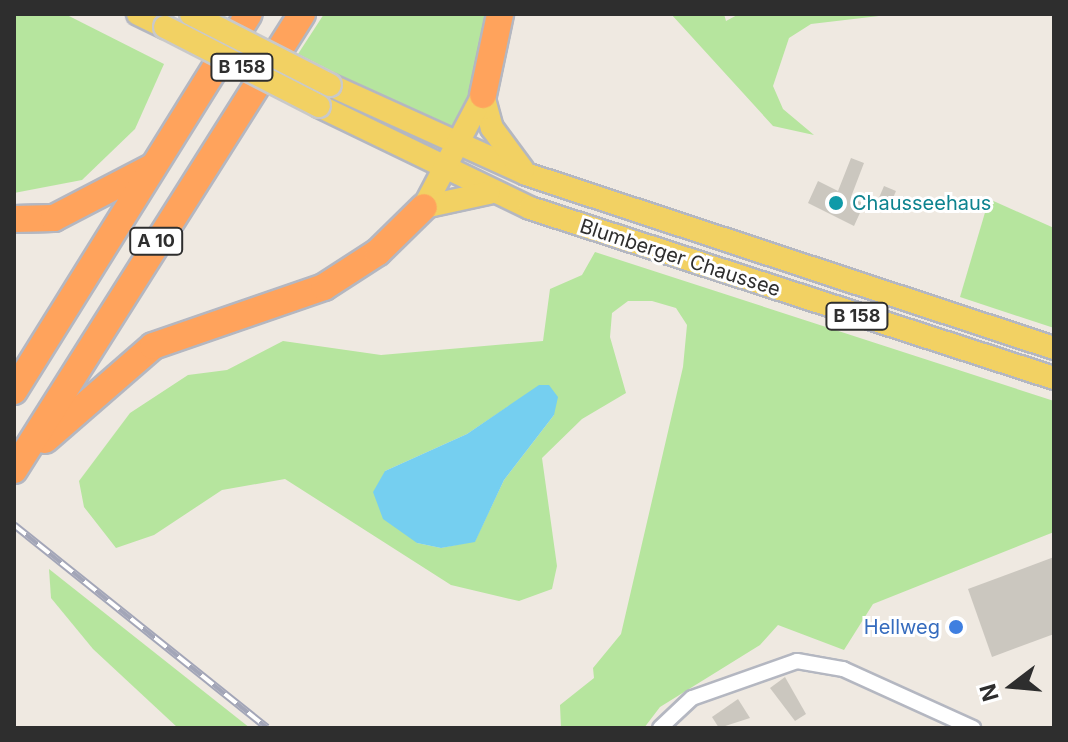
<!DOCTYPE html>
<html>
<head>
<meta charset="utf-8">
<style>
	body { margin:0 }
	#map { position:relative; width:1068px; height:742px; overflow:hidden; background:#efe9e1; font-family:Inter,sans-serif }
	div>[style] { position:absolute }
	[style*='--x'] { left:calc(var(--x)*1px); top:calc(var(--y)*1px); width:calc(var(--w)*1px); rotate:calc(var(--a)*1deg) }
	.green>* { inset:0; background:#b6e59e }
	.water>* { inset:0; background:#75cff0 }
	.building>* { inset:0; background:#cbc7bf; transform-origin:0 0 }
	.roads { filter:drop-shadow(2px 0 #b4b7c1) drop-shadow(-2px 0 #b4b7c1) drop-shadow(0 2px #b4b7c1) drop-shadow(0 -2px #b4b7c1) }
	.street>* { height:14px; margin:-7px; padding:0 7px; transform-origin:7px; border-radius:7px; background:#fff }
	.primary>* { height:22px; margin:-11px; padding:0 11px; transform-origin:11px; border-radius:11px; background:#f2d163 }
	.highway>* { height:26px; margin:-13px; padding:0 13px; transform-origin:13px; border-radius:13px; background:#ffa35c }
	.rail>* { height:8px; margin-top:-4px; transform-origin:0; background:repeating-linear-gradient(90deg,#fff 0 15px,#a3a6b8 0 30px); box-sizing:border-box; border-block:2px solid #a3a6b8 }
	.bridges { filter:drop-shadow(2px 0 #c9c9c9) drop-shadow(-2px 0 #c9c9c9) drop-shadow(0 2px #c9c9c9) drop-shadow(0 -2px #c9c9c9) }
	.primary-bridge>* { height:22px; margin:-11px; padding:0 11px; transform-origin:11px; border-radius:11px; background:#f2d163 }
	.dots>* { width:22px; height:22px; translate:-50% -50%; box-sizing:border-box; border:4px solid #fff; border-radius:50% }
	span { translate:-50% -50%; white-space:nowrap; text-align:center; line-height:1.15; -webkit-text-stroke:6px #fff; paint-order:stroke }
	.shield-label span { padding:2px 6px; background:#fff; border:2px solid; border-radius:6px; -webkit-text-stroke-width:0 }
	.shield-label { font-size:18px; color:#2e2e2e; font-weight:700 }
	.culture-label { font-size:20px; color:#0d838f }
	.left { translate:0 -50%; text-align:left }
	.street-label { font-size:20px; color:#2e2e2e }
	.shop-label { font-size:20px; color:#366cbe }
	.right { translate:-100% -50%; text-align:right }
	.frame { position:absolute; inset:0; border:16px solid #2e2e2e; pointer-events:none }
	.north { position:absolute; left:972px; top:646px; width:80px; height:80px; -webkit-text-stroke:6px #fff; paint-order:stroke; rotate:254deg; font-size:22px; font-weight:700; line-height:32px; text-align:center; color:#2e2e2e }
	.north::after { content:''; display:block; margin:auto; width:28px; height:36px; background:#2e2e2e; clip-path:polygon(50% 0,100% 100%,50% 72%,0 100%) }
</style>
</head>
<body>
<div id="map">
	<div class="green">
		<div style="clip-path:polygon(14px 14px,65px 14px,164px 64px,135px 129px,82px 180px,14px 193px)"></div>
		<div style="clip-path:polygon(324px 14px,493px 14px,485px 61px,459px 127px,450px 131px,298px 54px)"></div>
		<div style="clip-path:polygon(671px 14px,724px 14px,726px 21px,739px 14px,896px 14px,811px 24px,789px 38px,773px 86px,783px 109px,814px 135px,773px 126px)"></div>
		<div style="clip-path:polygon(989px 199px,1054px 228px,1054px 328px,960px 297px)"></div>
		<div style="clip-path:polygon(evenodd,595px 252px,1054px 401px,1054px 532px,873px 604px,844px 650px,778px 625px,760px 645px,660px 707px,644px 728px,561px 728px,560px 705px,594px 678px,593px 668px,621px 634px,683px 367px,687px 325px,676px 308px,652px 301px,628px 301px,612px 313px,610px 337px,626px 393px,582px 419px,542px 458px,557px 566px,552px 589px,519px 601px,451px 585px,285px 479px,222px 490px,154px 535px,116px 548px,84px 507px,79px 481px,130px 413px,188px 375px,227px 370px,283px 341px,381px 355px,543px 341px,550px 289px,582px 275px,595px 252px,539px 386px,554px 415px,504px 480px,475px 541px,441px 548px,417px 543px,385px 471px,467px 434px,539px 386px)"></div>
		<div style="clip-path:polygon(49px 569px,250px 728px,178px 728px,93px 649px,51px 598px)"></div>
	</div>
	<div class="water">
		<div style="clip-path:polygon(539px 385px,549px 385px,558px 397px,554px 415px,504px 480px,475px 542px,441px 548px,417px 543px,383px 519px,373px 492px,385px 471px,467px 434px)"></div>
	</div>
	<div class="building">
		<div style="clip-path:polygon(851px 158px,864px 163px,851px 197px,864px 204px,854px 226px,808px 203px,818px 181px,838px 191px)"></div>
		<div style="left:884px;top:186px;width:13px;height:18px;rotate:23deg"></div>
		<div style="clip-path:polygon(1054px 557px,1054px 634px,992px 657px,968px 589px)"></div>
		<div style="clip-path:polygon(785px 677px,806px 714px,795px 721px,770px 688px)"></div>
		<div style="clip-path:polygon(738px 699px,750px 718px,719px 728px,712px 717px)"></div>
	</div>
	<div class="roads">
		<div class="street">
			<div style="--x:660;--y:728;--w:44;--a:-43.2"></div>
			<div style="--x:692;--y:698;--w:111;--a:-19.4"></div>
			<div style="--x:797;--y:661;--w:47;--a:9.9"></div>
			<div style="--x:843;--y:669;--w:143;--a:24.4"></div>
		</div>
		<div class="primary">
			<div style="--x:138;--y:14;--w:30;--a:26"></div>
			<div style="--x:330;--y:85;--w:215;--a:24.4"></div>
			<div style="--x:526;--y:174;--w:556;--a:18.24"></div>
			<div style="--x:483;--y:95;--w:34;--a:75"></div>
			<div style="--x:492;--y:128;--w:52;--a:53.6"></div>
			<div style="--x:319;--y:106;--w:234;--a:25.8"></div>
			<div style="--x:530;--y:208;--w:551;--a:17.97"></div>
			<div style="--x:424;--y:207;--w:127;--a:-62.2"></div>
			<div style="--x:424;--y:207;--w:66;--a:-12.2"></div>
		</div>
		<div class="highway">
			<div style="--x:483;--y:95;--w:83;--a:-78.1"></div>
			<div style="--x:14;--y:219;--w:40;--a:-1.4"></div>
			<div style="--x:54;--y:218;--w:110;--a:-27.5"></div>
			<div style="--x:14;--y:391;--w:444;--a:-58.1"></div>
			<div style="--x:45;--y:440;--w:143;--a:-41"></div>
			<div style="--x:153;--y:346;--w:181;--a:-19"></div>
			<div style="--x:324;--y:287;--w:64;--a:-32.9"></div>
			<div style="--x:378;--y:252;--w:64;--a:-44.4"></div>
			<div style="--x:14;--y:470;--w:539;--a:-57.72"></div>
		</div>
	</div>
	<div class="rail">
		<div style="--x:14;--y:525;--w:324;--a:38.7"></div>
	</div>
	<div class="bridges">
		<div class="primary-bridge">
			<div style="--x:191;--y:14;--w:156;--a:27.1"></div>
			<div style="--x:165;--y:27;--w:173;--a:27.2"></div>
		</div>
	</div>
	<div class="dots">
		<div style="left:836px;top:203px;background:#0f9aa8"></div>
		<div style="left:956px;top:627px;background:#3f7fe0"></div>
	</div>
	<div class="shield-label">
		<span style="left:242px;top:67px">B 158</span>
		<span style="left:156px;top:241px">A 10</span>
		<span style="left:857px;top:316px">B 158</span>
	</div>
	<div class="culture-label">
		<span class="left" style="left:852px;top:203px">Chausseehaus</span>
	</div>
	<div class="street-label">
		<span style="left:680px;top:258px;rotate:18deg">Blumberger Chaussee</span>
	</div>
	<div class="shop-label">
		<span class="right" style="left:940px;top:627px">Hellweg</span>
	</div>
	<div class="frame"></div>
	<div class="north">N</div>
</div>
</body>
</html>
